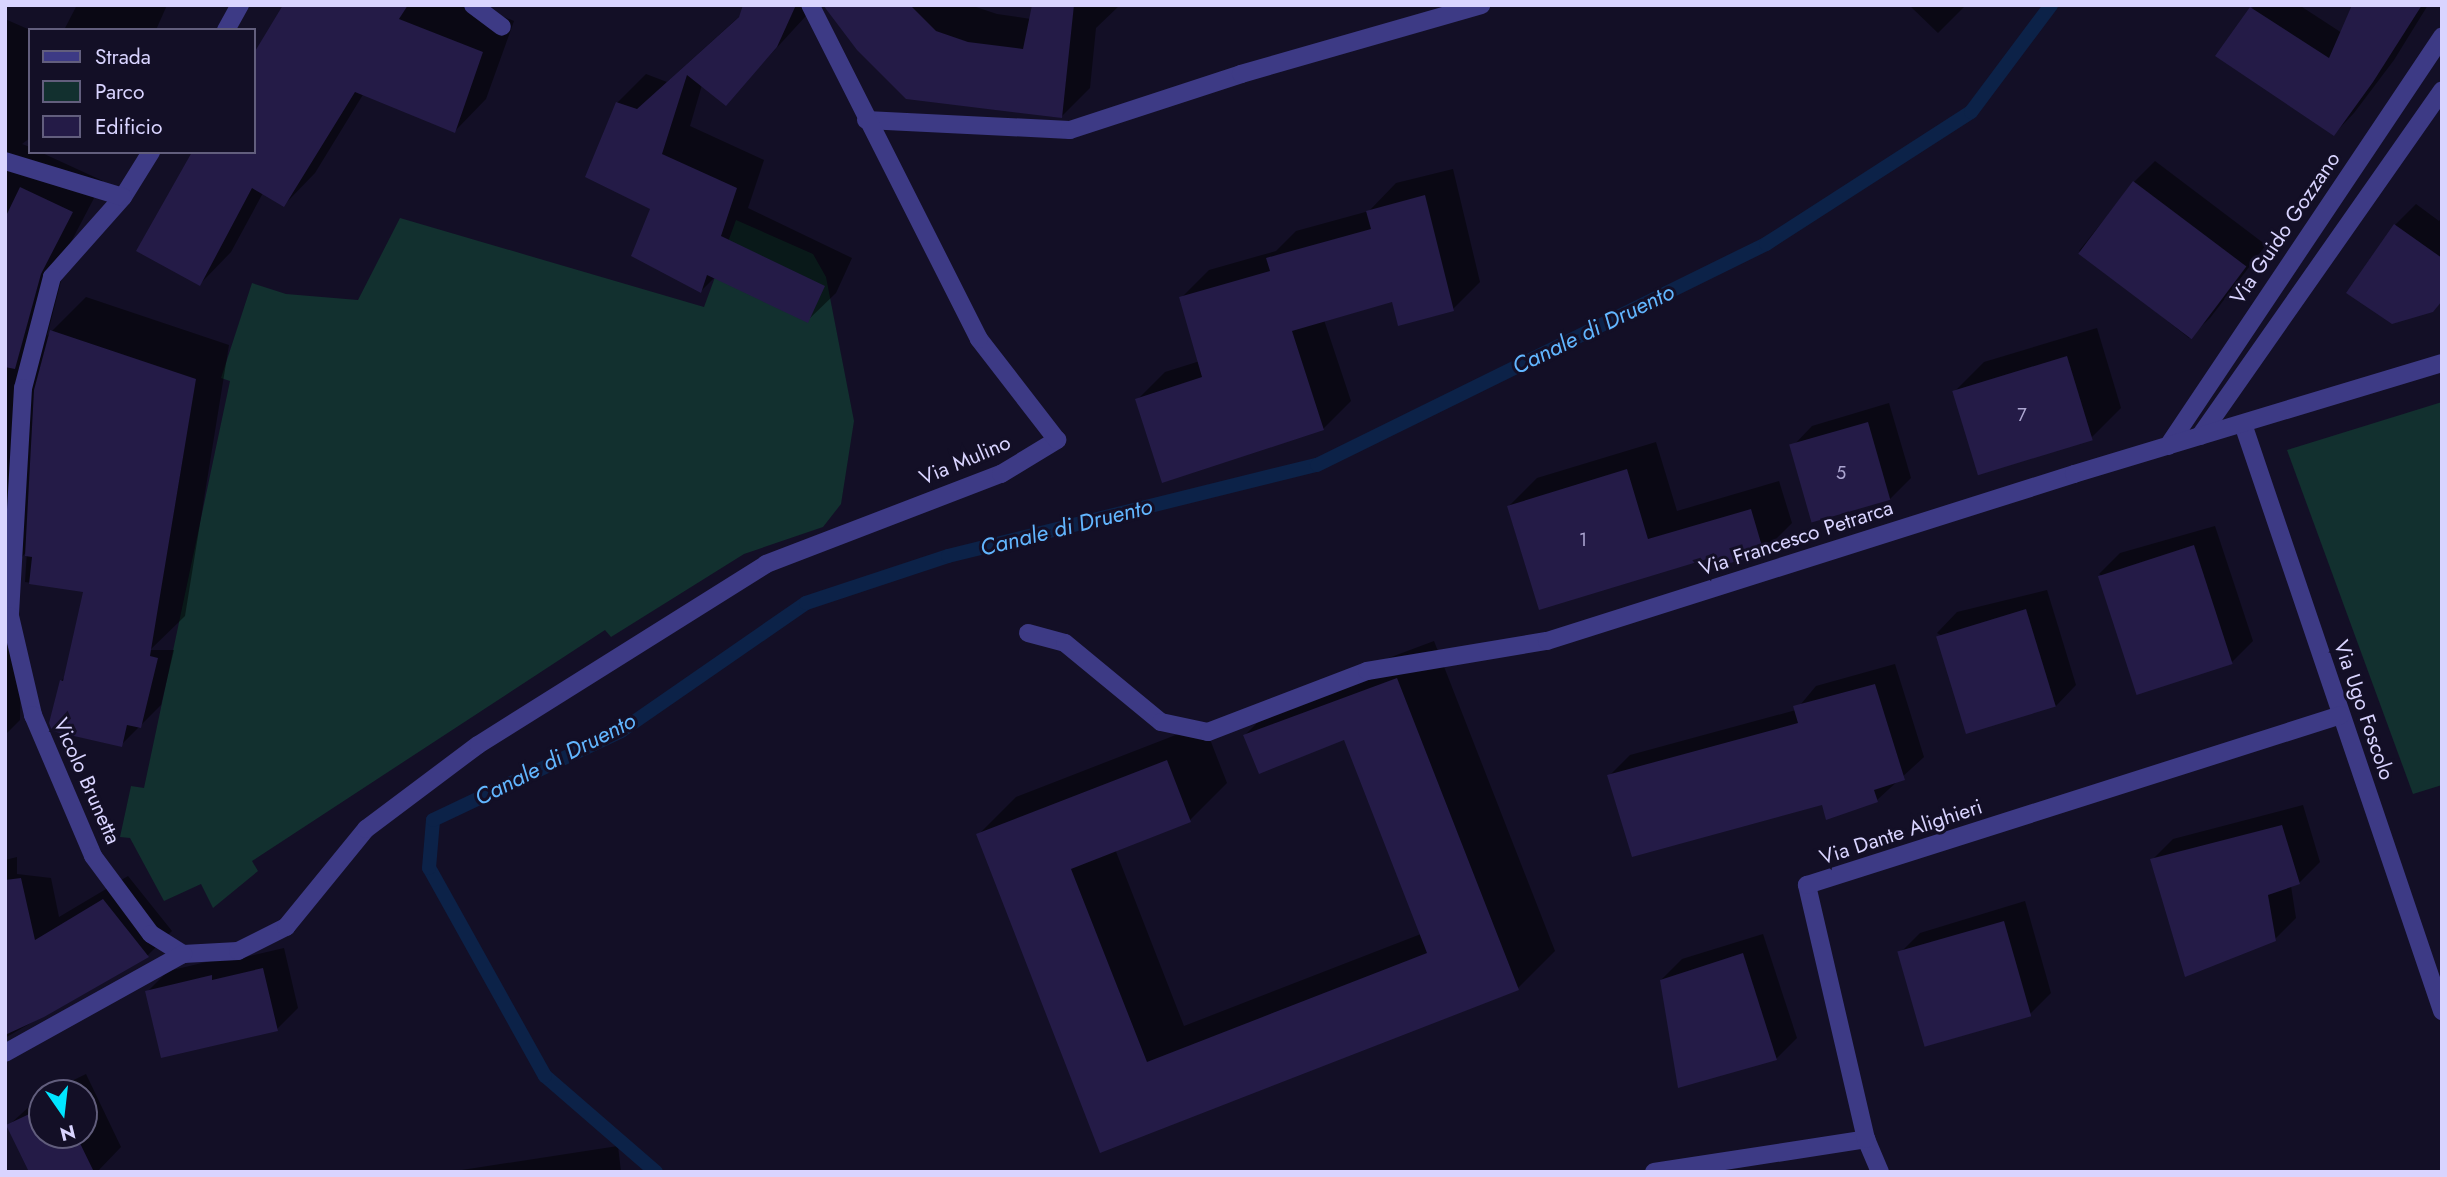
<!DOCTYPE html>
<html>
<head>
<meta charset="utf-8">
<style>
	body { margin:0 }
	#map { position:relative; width:2447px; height:1177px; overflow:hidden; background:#130f26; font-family:Jost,sans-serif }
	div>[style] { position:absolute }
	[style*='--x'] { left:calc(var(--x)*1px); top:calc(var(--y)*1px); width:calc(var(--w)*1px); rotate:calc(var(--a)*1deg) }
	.green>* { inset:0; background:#12302f }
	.shadow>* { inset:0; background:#0007 }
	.stream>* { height:14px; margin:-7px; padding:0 7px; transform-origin:7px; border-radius:7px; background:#0c2248 }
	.building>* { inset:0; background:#241b47; transform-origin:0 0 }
	.street>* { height:18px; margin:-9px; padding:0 9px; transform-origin:9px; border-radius:9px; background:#3d3a85 }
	span { translate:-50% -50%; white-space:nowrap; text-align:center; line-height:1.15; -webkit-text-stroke:6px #130f26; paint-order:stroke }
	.number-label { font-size:18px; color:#aca6d1 }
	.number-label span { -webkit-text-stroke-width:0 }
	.street-label { font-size:21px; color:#d9d4ff }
	.water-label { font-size:23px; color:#62b6ff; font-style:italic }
	.frame { position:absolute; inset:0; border:7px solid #d9d4ff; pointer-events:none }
	.legend { position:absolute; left:28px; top:28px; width:228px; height:126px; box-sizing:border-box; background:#130f26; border:2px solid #625e7d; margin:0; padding:9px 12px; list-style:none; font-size:21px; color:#d9d4ff }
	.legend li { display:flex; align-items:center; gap:14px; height:35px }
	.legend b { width:35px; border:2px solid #625e7d }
	.north { position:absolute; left:28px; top:1079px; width:70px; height:70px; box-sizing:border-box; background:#130f26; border:2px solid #625e7d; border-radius:50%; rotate:166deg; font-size:19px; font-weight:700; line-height:28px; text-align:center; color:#d9d4ff }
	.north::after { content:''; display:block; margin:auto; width:24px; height:32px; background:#00e5ff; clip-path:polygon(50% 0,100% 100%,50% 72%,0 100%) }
</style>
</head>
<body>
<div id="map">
	<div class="green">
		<div style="clip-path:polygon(400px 218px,704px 307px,736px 220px,813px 254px,826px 277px,854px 421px,841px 504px,823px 527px,744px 554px,611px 637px,605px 630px,252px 861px,258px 871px,213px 908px,201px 884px,164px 901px,130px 838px,120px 837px,131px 786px,144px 788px,230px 381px,221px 378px,252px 283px,286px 294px,358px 300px)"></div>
		<div style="clip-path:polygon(2442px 402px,2442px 785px,2413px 794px,2287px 450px)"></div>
	</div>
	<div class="shadow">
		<div style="clip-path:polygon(77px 5px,167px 5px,156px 30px,64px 30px)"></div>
		<div style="clip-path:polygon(285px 5px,474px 5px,514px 21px,486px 99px,455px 131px,364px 93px,315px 173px,284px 205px,263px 193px,231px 252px,200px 284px,254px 152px,254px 58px)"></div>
		<div style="clip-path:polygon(745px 5px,811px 5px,805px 17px,726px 103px,702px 85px,690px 126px,764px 160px,748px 208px,852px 258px,836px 293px,807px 321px,715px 277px,701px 291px,652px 208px,617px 103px,646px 74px,667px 82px,742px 14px)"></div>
		<div style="clip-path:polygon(825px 5px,970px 5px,997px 14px,1031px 19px,1034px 5px,1120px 5px,1096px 28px,1090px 88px,1062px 116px)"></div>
		<div style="clip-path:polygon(1909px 5px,1966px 5px,1938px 33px)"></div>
		<div style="clip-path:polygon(2255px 5px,2299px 5px,2342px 33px,2354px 5px,2428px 5px,2394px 60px,2354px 113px,2334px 134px,2251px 9px)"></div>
		<div style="clip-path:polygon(5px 19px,30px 30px,30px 138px,22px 144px,30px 147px,30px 152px,40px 152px,103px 181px,71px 242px,47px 336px,86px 297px,229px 345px,185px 616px,150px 650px,174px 650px,161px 705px,121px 745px,61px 681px,66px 676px,85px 590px,25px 582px,27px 551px,5px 578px)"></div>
		<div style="clip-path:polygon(2155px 161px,2266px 245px,2210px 318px,2189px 338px,2079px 251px,2134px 182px)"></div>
		<div style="clip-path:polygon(1453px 169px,1480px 282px,1453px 309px,1393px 300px,1324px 320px,1351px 401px,1323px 429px,1137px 400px,1165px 372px,1200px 361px,1181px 298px,1209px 270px,1276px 251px,1296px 231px,1369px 211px,1396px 183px)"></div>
		<div style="clip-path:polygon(2416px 204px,2439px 221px,2442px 217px,2442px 301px,2432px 311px,2395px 225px)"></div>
		<div style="clip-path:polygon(2097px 328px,2121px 408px,2091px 438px,1954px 392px,1984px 362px)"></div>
		<div style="clip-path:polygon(1889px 403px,1911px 478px,1890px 499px,1792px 447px,1812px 426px)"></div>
		<div style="clip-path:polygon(1656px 442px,1677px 511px,1779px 481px,1792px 523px,1763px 552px,1708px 557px,1509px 506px,1537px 478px)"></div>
		<div style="clip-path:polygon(2215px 526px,2253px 641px,2232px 662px,2099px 574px,2120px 553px)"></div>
		<div style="clip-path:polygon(2047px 590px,2076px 685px,2056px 706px,1937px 633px,1957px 612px)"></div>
		<div style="clip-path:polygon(1434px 641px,1555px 951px,1518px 988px,1101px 1150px,978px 835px,1016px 797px,1204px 724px,1227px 783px,1190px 820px,1115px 849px,1184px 1026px,1421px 934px,1345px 738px,1245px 735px,1282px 698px)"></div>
		<div style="clip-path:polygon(5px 645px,21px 645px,20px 720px,5px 735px)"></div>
		<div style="clip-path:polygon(1895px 664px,1924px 757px,1877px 800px,1827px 817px,1823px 803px,1609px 776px,1630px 755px,1796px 710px,1816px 686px)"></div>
		<div style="clip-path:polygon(2303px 805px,2320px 862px,2299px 883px,2291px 886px,2296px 918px,2275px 939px,2152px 860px,2173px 839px)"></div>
		<div style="clip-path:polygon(17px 857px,17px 874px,51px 878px,59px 917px,128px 876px,172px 931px,148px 955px,5px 1038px,5px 860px)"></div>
		<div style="clip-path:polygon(2025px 901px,2051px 993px,2030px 1014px,1900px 953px,1920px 933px)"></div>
		<div style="clip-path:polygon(1763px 934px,1797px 1038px,1776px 1059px,1661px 980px,1682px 959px)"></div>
		<div style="clip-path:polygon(284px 948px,298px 1008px,277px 1029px,147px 992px,168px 971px,232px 956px,233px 960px)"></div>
		<div style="clip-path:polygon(86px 1074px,121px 1147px,97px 1172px,25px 1172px,30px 1169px,9px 1125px,42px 1095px,42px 1135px,84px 1135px,84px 1093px,47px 1093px)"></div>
		<div style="clip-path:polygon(618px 1146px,621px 1172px,449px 1172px)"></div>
	</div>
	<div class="stream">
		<div style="--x:656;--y:1172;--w:147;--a:-139.1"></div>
		<div style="--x:545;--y:1076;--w:238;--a:-119.1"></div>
		<div style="--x:429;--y:868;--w:48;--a:-85.2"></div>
		<div style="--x:433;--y:820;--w:208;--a:-25.3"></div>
		<div style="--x:621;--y:731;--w:225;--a:-34.7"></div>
		<div style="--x:806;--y:603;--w:150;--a:-18.3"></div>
		<div style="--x:948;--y:556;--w:380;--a:-13.9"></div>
		<div style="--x:1317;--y:465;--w:500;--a:-26.21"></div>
		<div style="--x:1766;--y:244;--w:244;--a:-32.8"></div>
		<div style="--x:1971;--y:112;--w:134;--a:-53.2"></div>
	</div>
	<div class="building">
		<div style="clip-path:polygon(283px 5px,408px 5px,399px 19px,483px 52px,455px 133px,355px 92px,284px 207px,252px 188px,200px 286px,136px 251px,192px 152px,254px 152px,254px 53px)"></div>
		<div style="clip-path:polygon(743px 5px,796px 5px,777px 47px,726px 106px,687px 75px,662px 154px,737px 188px,721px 236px,825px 286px,808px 323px,707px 275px,701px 293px,631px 256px,650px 209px,585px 177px,616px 102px,637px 109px,739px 17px)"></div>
		<div style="clip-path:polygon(823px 5px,910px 5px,936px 31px,968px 42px,1023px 49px,1032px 5px,1074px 5px,1062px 118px,906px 99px,857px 50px)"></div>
		<div style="clip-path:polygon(2352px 5px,2422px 5px,2373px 82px,2334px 136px,2215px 56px,2250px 7px,2329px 58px)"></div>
		<div style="left:2133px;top:181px;width:142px;height:91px;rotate:37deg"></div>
		<div style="clip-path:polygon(20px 187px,73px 212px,41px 274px,15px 369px,5px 367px,5px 218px)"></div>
		<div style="clip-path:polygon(1425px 195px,1454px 311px,1398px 326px,1392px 302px,1292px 331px,1324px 430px,1162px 483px,1135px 399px,1202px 377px,1179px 297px,1270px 271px,1266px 258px,1371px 229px,1366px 211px)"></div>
		<div style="clip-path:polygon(2394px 224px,2442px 258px,2442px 301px,2433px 312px,2392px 324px,2346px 293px)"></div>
		<div style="clip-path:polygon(50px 330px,196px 379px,150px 656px,158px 658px,141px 728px,127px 725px,122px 747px,52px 731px,49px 723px,60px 680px,63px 681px,83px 592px,29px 584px,32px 557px,25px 556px,34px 390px)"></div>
		<div style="left:2067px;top:356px;width:88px;height:120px;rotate:73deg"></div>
		<div style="left:1868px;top:422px;width:81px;height:82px;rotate:74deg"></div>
		<div style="clip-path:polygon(1627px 469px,1648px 539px,1751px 509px,1764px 553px,1710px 569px,1707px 559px,1539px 610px,1507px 506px)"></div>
		<div style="left:2194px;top:545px;width:125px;height:101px;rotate:72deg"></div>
		<div style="left:2026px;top:609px;width:102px;height:94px;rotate:73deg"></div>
		<div style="clip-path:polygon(1397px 678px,1519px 990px,1100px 1153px,976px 834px,1167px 760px,1191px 822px,1071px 869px,1147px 1062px,1427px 953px,1344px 740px,1259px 774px,1243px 735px)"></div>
		<div style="clip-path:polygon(1875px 684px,1905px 780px,1874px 790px,1878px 802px,1826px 820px,1822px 805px,1632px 857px,1607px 775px,1798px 723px,1793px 706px)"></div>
		<div style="clip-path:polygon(2282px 825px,2300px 884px,2268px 895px,2276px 941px,2185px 977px,2150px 859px)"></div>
		<div style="clip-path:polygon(21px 878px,35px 940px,103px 899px,149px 957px,44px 1017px,5px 1035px,5px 880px)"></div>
		<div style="left:2004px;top:921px;width:99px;height:111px;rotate:74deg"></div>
		<div style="clip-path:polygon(1743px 953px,1777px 1060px,1678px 1088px,1660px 980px)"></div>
		<div style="clip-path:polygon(263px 968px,278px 1031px,161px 1058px,145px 991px,212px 975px,212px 980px)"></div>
		<div style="clip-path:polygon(42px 1108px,42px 1135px,76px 1135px,94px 1172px,29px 1172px,6px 1125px)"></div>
	</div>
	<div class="street">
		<div style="--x:473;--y:5;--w:36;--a:37"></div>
		<div style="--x:226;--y:30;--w:29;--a:-61"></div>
		<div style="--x:866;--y:120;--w:204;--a:2.8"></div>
		<div style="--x:1070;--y:130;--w:180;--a:-18.1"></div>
		<div style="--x:1241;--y:74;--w:250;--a:-16"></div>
		<div style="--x:151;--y:152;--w:53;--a:121.9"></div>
		<div style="--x:123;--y:197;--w:107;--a:131.6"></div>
		<div style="--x:52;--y:277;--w:115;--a:104.6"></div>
		<div style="--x:23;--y:388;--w:228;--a:93.3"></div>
		<div style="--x:10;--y:616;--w:102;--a:76.9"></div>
		<div style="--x:33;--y:715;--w:153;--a:66.9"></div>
		<div style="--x:93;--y:856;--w:97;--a:53.4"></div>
		<div style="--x:151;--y:934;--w:38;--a:32"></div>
		<div style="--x:183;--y:954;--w:55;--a:-3.1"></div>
		<div style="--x:238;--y:951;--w:54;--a:-26.6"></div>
		<div style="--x:286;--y:927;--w:127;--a:-50.8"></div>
		<div style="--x:366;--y:829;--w:140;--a:-36.9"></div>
		<div style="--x:478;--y:745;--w:340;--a:-32.1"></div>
		<div style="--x:766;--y:564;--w:252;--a:-21"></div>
		<div style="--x:1001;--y:474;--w:66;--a:-31.3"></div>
		<div style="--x:1057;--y:440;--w:128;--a:-127.7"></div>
		<div style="--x:979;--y:339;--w:374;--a:-116.8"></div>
		<div style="--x:5;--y:161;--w:123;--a:17"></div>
		<div style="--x:2243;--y:424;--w:620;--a:71.27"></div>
		<div style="--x:2200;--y:436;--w:422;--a:-55"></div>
		<div style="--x:2168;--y:446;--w:493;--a:-56.2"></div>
		<div style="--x:1028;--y:633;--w:38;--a:15"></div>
		<div style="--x:1065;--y:643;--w:124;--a:39.5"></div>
		<div style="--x:1161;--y:722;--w:48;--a:12"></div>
		<div style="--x:1208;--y:732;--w:170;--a:-21"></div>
		<div style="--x:1367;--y:671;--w:182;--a:-9.5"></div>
		<div style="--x:1547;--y:641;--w:553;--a:-17.58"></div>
		<div style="--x:2074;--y:474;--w:384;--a:-16.8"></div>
		<div style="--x:5;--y:1053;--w:204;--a:-29.1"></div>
		<div style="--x:1654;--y:1172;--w:215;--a:-8.8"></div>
		<div style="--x:1880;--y:1172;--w:36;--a:-113"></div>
		<div style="--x:1866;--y:1139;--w:261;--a:-103.1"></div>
		<div style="--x:1807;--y:885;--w:560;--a:-17.66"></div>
	</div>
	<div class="number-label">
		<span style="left:2022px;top:415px">7</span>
		<span style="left:1841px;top:473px">5</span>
		<span style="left:1583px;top:540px">1</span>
	</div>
	<div class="street-label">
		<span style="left:2285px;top:228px;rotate:-56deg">Via Guido Gozzano</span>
		<span style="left:965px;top:460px;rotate:-23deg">Via Mulino</span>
		<span style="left:1796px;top:538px;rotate:-18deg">Via Francesco Petrarca</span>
		<span style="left:2364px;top:710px;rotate:71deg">Via Ugo Foscolo</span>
		<span style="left:87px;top:781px;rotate:66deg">Vicolo Brunetta</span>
		<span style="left:1901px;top:832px;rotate:-18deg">Via Dante Alighieri</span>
	</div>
	<div class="water-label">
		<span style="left:1593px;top:329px;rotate:-26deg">Canale di Druento</span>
		<span style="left:1066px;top:527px;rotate:-14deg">Canale di Druento</span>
		<span style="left:555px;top:759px;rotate:-27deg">Canale di Druento</span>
	</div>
	<div class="frame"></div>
	<ul class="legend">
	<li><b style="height:9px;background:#3d3a85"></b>Strada</li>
	<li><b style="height:19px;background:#12302f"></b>Parco</li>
	<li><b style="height:19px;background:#241b47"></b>Edificio</li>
	</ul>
	<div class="north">N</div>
</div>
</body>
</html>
